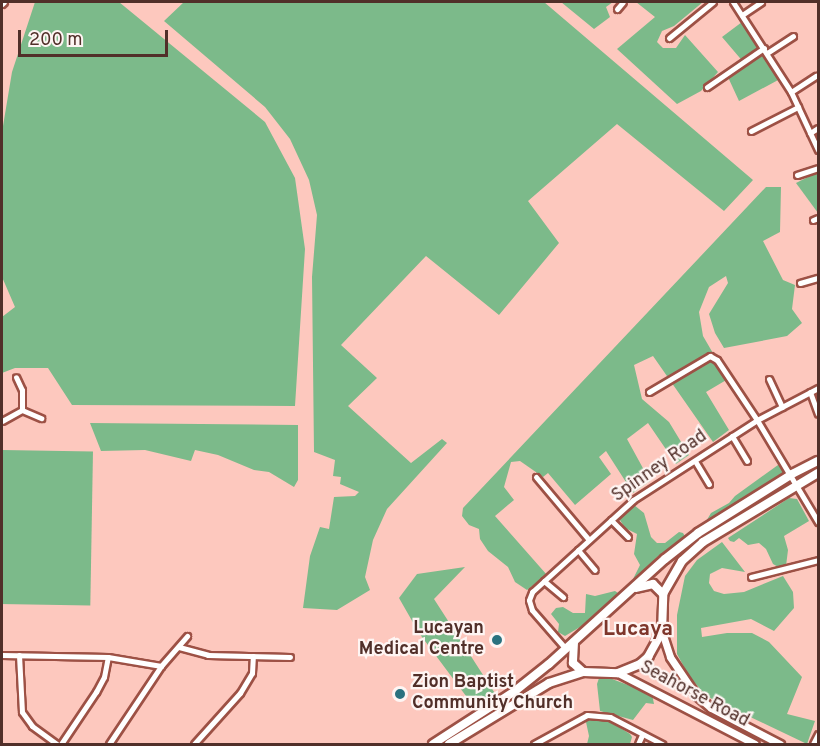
<!DOCTYPE html>
<html>
<head>
<meta charset="utf-8">
<style>
	body { margin:0 }
	#map { position:relative; width:820px; height:746px; overflow:hidden; background:#fdc8be; font-family:Overpass,sans-serif }
	div>[style] { position:absolute }
	[style*='--x'] { left:calc(var(--x)*1px); top:calc(var(--y)*1px); width:calc(var(--w)*1px); rotate:calc(var(--a)*1deg) }
	.forest>* { inset:0; background:#7cba8a; transform-origin:0 0 }
	.roads { filter:drop-shadow(2px 0 #9d5145) drop-shadow(-2px 0 #9d5145) drop-shadow(0 2px #9d5145) drop-shadow(0 -2px #9d5145) }
	.minor>* { height:5px; margin:-2.5px; padding:0 2.5px; transform-origin:2.5px; border-radius:2.5px; background:#fff }
	.secondary>* { height:7px; margin:-3.5px; padding:0 3.5px; transform-origin:3.5px; border-radius:3.5px; background:#fff }
	.primary>* { height:8px; margin:-4px; padding:0 4px; transform-origin:4px; border-radius:4px; background:#fff }
	.dots>* { width:16px; height:16px; translate:-50% -50%; box-sizing:border-box; border:3px solid #fef5f3; border-radius:50% }
	span { translate:-50% -50%; white-space:nowrap; text-align:center; line-height:1.15; -webkit-text-stroke:4.5px #fef5f3; paint-order:stroke }
	.street-label { font-size:18px; color:#512f29 }
	.poi-label { font-size:18px; color:#512f29; font-weight:700 }
	.right { translate:-100% -50%; text-align:right }
	.left { translate:0 -50%; text-align:left }
	.quarter-label { font-size:21px; color:#7e362b; font-weight:700 }
	.frame { position:absolute; inset:0; border:3px solid #512f29; pointer-events:none }
	.scale { position:absolute; left:18px; top:30px; width:150px; height:27px; box-sizing:border-box; border:3px solid #512f29; border-top:0; padding-left:8px; font-size:18px; line-height:21px; white-space:nowrap; color:#512f29; -webkit-text-stroke:4px #fef5f3; paint-order:stroke }
</style>
</head>
<body>
<div id="map">
	<div class="forest">
		<div style="clip-path:polygon(35px 2px,119px 2px,265px 122px,295px 178px,305px 249px,295px 406px,72px 405px,48px 368px,15px 368px,2px 373px,2px 317px,15px 307px,2px 277px,2px 132px,12px 72px)"></div>
		<div style="clip-path:polygon(184px 2px,544px 2px,753px 180px,724px 211px,617px 124px,528px 201px,559px 243px,499px 315px,426px 256px,341px 345px,377px 378px,348px 406px,411px 463px,442px 439px,447px 443px,387px 509px,373px 540px,365px 577px,370px 590px,337px 610px,303px 608px,310px 556px,320px 527px,329px 529px,334px 497px,355px 496px,359px 492px,340px 484px,341px 477px,333px 476px,335px 460px,314px 452px,312px 277px,317px 215px,309px 180px,290px 139px,265px 107px,164px 21px)"></div>
		<div style="clip-path:polygon(561px 2px,613px 2px,606px 7px,610px 17px,594px 29px)"></div>
		<div style="clip-path:polygon(636px 2px,703px 2px,674px 26px,662px 31px,657px 42px,663px 48px,676px 48px,685px 35px,718px 72px,701px 91px,677px 104px,617px 49px,655px 17px)"></div>
		<div style="clip-path:polygon(742px 22px,769px 59px,780px 79px,739px 101px,727px 75px,745px 64px,722px 37px)"></div>
		<div style="clip-path:polygon(818px 172px,818px 213px,796px 183px)"></div>
		<div style="clip-path:polygon(766px 187px,781px 187px,780px 232px,763px 241px,783px 280px,795px 285px,792px 309px,802px 323px,787px 336px,724px 348px,715px 333px,709px 314px,728px 283px,726px 276px,709px 287px,699px 312px,703px 336px,728px 379px,706px 392px,729px 430px,713px 442px,653px 356px,634px 365px,642px 399px,669px 422px,689px 455px,676px 464px,648px 423px,627px 439px,650px 481px,633px 493px,606px 451px,599px 457px,611px 474px,575px 505px,548px 473px,543px 477px,520px 461px,511px 462px,504px 487px,514px 500px,495px 516px,547px 575px,527px 590px,515px 582px,508px 567px,488px 551px,480px 539px,479px 529px,469px 525px,462px 516px,463px 508px)"></div>
		<div style="clip-path:polygon(90px 423px,298px 425px,298px 480px,294px 487px,269px 472px,254px 470px,218px 455px,195px 450px,191px 461px,145px 450px,101px 451px)"></div>
		<div style="left:2px;top:450px;width:91px;height:154px;rotate:1deg"></div>
		<div style="clip-path:polygon(778px 465px,782px 466px,785px 475px,705px 523px,711px 513px,729px 503px,735px 496px)"></div>
		<div style="clip-path:polygon(789px 498px,797px 499px,809px 521px,784px 536px,788px 550px,786px 566px,782px 569px,773px 564px,766px 549px,759px 543px,748px 545px,739px 538px,734px 542px,730px 541px,728px 538px)"></div>
		<div style="clip-path:polygon(634px 505px,644px 513px,651px 537px,657px 543px,665px 543px,679px 532px,683px 533px,686px 538px,657px 557px,641px 575px,633px 579px,640px 565px,634px 554px,637px 534px,625px 528px,618px 517px)"></div>
		<div style="clip-path:polygon(722px 542px,745px 572px,722px 568px,710px 574px,709px 583px,714px 591px,724px 594px,744px 592px,783px 576px,793px 592px,794px 608px,774px 631px,751px 619px,701px 628px,702px 637px,727px 633px,752px 633px,769px 642px,802px 677px,787px 714px,815px 721px,807px 744px,706px 696px,689px 676px,677px 654px,677px 615px,685px 576px,697px 560px)"></div>
		<div style="clip-path:polygon(465px 567px,434px 599px,496px 695px,473px 711px,466px 696px,419px 633px,399px 598px,417px 574px)"></div>
		<div style="clip-path:polygon(615px 591px,618px 593px,590px 621px,565px 636px,558px 632px,559px 624px,551px 614px,556px 608px,563px 607px,573px 613px,585px 613px,586px 594px,595px 596px)"></div>
		<div style="clip-path:polygon(599px 678px,612px 679px,652px 694px,654px 704px,646px 703px,633px 720px,600px 711px,597px 684px)"></div>
		<div style="clip-path:polygon(588px 719px,611px 722px,630px 734px,632px 737px,630px 744px,587px 744px,589px 736px,586px 722px)"></div>
	</div>
	<div class="roads">
		<div class="minor">
			<div style="--x:733;--y:2;--w:107;--a:57.2"></div>
			<div style="--x:791;--y:92;--w:64;--a:65"></div>
			<div style="--x:2;--y:4;--w:3;--a:-45"></div>
			<div style="--x:617;--y:9;--w:9;--a:-49"></div>
			<div style="--x:742;--y:15;--w:23;--a:-34"></div>
			<div style="--x:669;--y:38;--w:57;--a:-39.3"></div>
			<div style="--x:767;--y:53;--w:31;--a:-33"></div>
			<div style="--x:707;--y:87;--w:69;--a:-34.4"></div>
			<div style="--x:791;--y:92;--w:30;--a:-33"></div>
			<div style="--x:751;--y:131;--w:53;--a:-27.1"></div>
			<div style="--x:810;--y:133;--w:9;--a:-32"></div>
			<div style="--x:797;--y:175;--w:22;--a:-18"></div>
			<div style="--x:813;--y:220;--w:5;--a:-22"></div>
			<div style="--x:800;--y:283;--w:19;--a:-16"></div>
			<div style="--x:769;--y:379;--w:31;--a:65"></div>
			<div style="--x:649;--y:392;--w:71;--a:-30.5"></div>
			<div style="--x:710;--y:356;--w:8;--a:30"></div>
			<div style="--x:717;--y:360;--w:72;--a:56.3"></div>
			<div style="--x:757;--y:420;--w:119;--a:59.1"></div>
			<div style="--x:810;--y:392;--w:23;--a:70"></div>
			<div style="--x:22;--y:410;--w:21;--a:23"></div>
			<div style="--x:2;--y:421;--w:23;--a:-29"></div>
			<div style="--x:22;--y:410;--w:20;--a:-90"></div>
			<div style="--x:22;--y:390;--w:14;--a:-115"></div>
			<div style="--x:732;--y:436;--w:29;--a:59"></div>
			<div style="--x:695;--y:461;--w:27;--a:59"></div>
			<div style="--x:536;--y:477;--w:82;--a:49.9"></div>
			<div style="--x:611;--y:520;--w:24;--a:45"></div>
			<div style="--x:578;--y:550;--w:26;--a:50"></div>
			<div style="--x:751;--y:577;--w:69;--a:-14.2"></div>
			<div style="--x:544;--y:581;--w:25;--a:40"></div>
			<div style="--x:179;--y:647;--w:30;--a:15"></div>
			<div style="--x:208;--y:655;--w:82;--a:1.4"></div>
			<div style="--x:566;--y:649;--w:52;--a:-131.1"></div>
			<div style="--x:532;--y:610;--w:10;--a:-107"></div>
			<div style="--x:529;--y:600;--w:9;--a:-69"></div>
			<div style="--x:532;--y:592;--w:137;--a:-42.3"></div>
			<div style="--x:633;--y:500;--w:148;--a:-32.8"></div>
			<div style="--x:757;--y:420;--w:69;--a:-27.7"></div>
			<div style="--x:2;--y:655;--w:106;--a:1.1"></div>
			<div style="--x:108;--y:657;--w:54;--a:9.6"></div>
			<div style="--x:19;--y:655;--w:57;--a:87"></div>
			<div style="--x:22;--y:712;--w:17;--a:54"></div>
			<div style="--x:32;--y:726;--w:31;--a:36"></div>
			<div style="--x:61;--y:744;--w:63;--a:-56.1"></div>
			<div style="--x:96;--y:692;--w:17;--a:-62"></div>
			<div style="--x:104;--y:677;--w:20;--a:-79"></div>
			<div style="--x:109;--y:744;--w:94;--a:-56.3"></div>
			<div style="--x:161;--y:666;--w:40;--a:-49"></div>
			<div style="--x:194;--y:744;--w:69;--a:-48"></div>
			<div style="--x:240;--y:693;--w:23;--a:-59"></div>
			<div style="--x:252;--y:673;--w:17;--a:-87"></div>
			<div style="--x:534;--y:744;--w:60;--a:-28.7"></div>
			<div style="--x:587;--y:715;--w:23;--a:5"></div>
			<div style="--x:610;--y:717;--w:59;--a:27.4"></div>
			<div style="--x:638;--y:744;--w:10;--a:-66"></div>
			<div style="--x:813;--y:744;--w:11;--a:-63"></div>
		</div>
		<div class="secondary">
			<div style="--x:662;--y:632;--w:26;--a:72"></div>
			<div style="--x:670;--y:657;--w:45;--a:56"></div>
			<div style="--x:695;--y:694;--w:21;--a:41"></div>
			<div style="--x:711;--y:708;--w:78;--a:27.6"></div>
			<div style="--x:618;--y:673;--w:154;--a:27.4"></div>
		</div>
		<div class="primary">
			<div style="--x:663;--y:594;--w:38;--a:-60"></div>
			<div style="--x:682;--y:561;--w:28;--a:-42"></div>
			<div style="--x:703;--y:542;--w:134;--a:-31"></div>
			<div style="--x:574;--y:642;--w:21;--a:93"></div>
			<div style="--x:573;--y:663;--w:13;--a:42"></div>
			<div style="--x:433;--y:744;--w:98;--a:-32.9"></div>
			<div style="--x:515;--y:691;--w:43;--a:-38.5"></div>
			<div style="--x:549;--y:664;--w:156;--a:-42.2"></div>
			<div style="--x:665;--y:559;--w:42;--a:-38.2"></div>
			<div style="--x:698;--y:533;--w:111;--a:-32.1"></div>
			<div style="--x:792;--y:474;--w:29;--a:-27"></div>
			<div style="--x:449;--y:744;--w:117;--a:-31.4"></div>
			<div style="--x:549;--y:683;--w:36;--a:-18"></div>
			<div style="--x:583;--y:672;--w:35;--a:2"></div>
			<div style="--x:618;--y:673;--w:24;--a:-22"></div>
			<div style="--x:640;--y:664;--w:11;--a:-41"></div>
			<div style="--x:648;--y:657;--w:29;--a:-61"></div>
			<div style="--x:662;--y:632;--w:38;--a:-88"></div>
			<div style="--x:663;--y:594;--w:14;--a:-135"></div>
			<div style="--x:653;--y:584;--w:17;--a:167"></div>
		</div>
	</div>
	<div class="dots">
		<div style="left:497px;top:640px;background:#2b727f"></div>
		<div style="left:400px;top:694px;background:#2b727f"></div>
	</div>
	<div class="street-label">
		<span style="left:660px;top:467px;rotate:-35deg">Spinney Road</span>
		<span style="left:694px;top:695px;rotate:28deg">Seahorse Road</span>
	</div>
	<div class="poi-label">
		<span class="right" style="left:484px;top:640px">Lucayan<br>Medical Centre</span>
		<span class="left" style="left:412px;top:694px">Zion Baptist<br>Community Church</span>
	</div>
	<div class="quarter-label">
		<span style="left:638px;top:630px">Lucaya</span>
	</div>
	<div class="frame"></div>
	<div class="scale">200 m</div>
</div>
</body>
</html>
